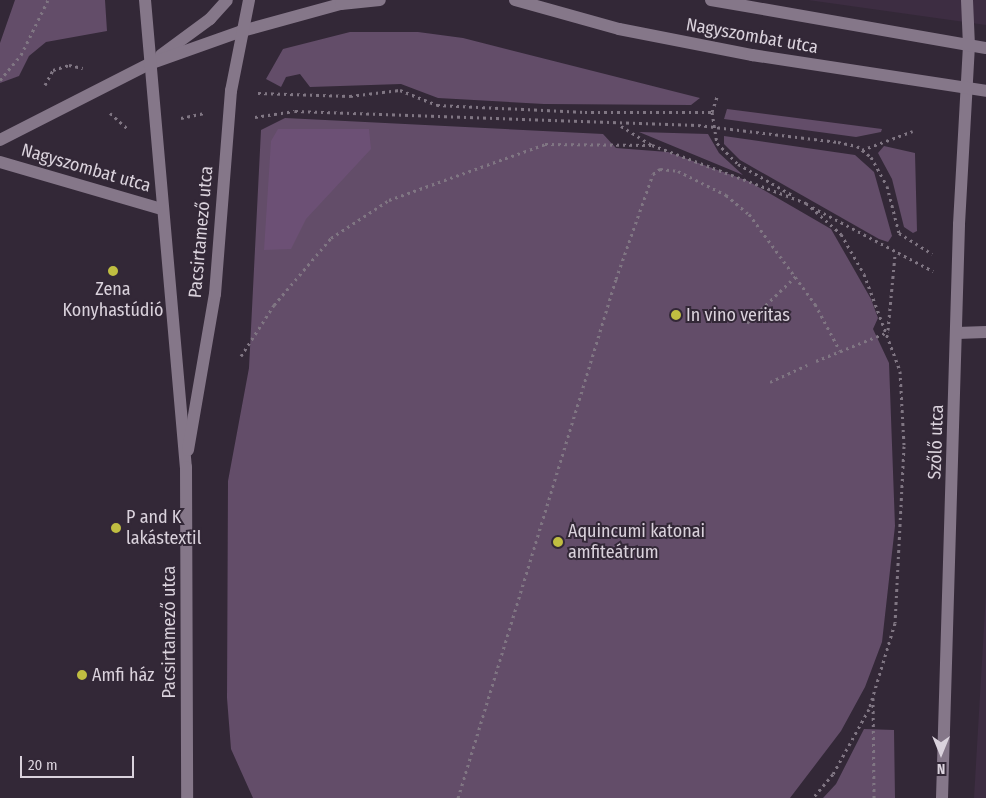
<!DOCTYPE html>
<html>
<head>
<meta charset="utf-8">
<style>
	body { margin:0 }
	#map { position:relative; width:986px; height:798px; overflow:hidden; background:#332837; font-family:"Fira Sans Condensed",sans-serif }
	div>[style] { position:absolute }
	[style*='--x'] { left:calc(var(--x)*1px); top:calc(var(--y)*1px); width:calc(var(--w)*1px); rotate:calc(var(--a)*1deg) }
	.built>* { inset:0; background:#3d2d42 }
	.green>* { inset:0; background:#634d69 }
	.forest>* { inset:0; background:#6c5075 }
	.path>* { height:3px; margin-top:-1.5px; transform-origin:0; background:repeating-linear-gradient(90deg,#807683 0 2.5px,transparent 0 6.5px) }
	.street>* { height:12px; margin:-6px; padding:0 6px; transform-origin:6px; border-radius:6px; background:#857789 }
	.secondary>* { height:12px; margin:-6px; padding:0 6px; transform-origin:6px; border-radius:6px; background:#857789 }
	.dots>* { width:14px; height:14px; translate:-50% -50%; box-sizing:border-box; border:2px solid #332837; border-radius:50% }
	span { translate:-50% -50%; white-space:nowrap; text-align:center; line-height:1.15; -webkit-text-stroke:4px #332837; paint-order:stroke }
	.street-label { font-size:18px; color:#dad2dc }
	.poi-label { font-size:18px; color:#dad2dc }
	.left { translate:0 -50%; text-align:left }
	.north { position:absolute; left:916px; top:728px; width:50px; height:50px; -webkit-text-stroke:4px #332837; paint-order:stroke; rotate:180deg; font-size:14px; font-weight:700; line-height:20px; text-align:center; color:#dad2dc }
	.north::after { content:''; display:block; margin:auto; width:18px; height:22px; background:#dad2dc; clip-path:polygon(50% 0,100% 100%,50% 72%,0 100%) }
	.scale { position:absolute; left:20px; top:756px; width:114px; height:22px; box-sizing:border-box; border:2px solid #dad2dc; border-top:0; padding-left:6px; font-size:15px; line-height:18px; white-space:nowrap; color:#dad2dc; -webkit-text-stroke:4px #332837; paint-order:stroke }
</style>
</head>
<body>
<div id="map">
	<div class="built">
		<div style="clip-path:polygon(808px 0,986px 0,986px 25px)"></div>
		<div style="clip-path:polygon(986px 593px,986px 798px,974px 798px,981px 678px)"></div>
	</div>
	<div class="green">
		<div style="clip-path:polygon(15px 0,105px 0,107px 31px,46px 42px,29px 56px,19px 76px,0 83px,0 43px)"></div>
		<div style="clip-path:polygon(350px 32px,418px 32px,463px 38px,700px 98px,691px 105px,544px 104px,438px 98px,401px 84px,310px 87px,300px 74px,286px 77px,281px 87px,266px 79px,283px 49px)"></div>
		<div style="clip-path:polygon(727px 109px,882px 129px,881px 132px,856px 137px,724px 119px)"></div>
		<div style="clip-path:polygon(285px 118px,603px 134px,616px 148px,668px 152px,748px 181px,831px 229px,871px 299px,878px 318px,873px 329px,889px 363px,895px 526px,882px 642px,865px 687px,841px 731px,790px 798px,253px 798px,231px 749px,227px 698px,228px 481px,249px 368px,261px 130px)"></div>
		<div style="clip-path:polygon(639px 132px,708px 134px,719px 153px,743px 175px)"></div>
		<div style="clip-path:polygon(724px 136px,855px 155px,874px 172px,892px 236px,888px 242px,879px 239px,740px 160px,724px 144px)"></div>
		<div style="clip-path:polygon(884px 146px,915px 153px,917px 231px,913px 233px,904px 227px,892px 179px,878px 153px)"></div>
		<div style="clip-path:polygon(864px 729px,894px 730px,895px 798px,823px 798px,836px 784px)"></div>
	</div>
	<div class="forest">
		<div style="clip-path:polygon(278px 129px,369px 129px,371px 149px,306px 219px,291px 249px,264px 250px,271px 141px)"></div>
	</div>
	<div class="path">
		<div style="--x:0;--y:80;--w:33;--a:-50"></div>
		<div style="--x:21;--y:55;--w:61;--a:-63.9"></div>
		<div style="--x:45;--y:85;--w:17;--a:-62"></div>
		<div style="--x:53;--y:70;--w:17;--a:-17"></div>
		<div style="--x:69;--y:65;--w:14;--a:12"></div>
		<div style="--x:258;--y:93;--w:92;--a:1.9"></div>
		<div style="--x:350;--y:96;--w:50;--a:-6.8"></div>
		<div style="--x:400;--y:90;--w:40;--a:22"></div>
		<div style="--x:437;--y:105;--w:148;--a:2.7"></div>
		<div style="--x:585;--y:112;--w:127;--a:0"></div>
		<div style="--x:712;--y:112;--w:19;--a:-72"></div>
		<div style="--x:712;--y:112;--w:31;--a:81"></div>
		<div style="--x:717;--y:143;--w:30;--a:45"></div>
		<div style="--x:738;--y:164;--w:64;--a:29.7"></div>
		<div style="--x:110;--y:113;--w:25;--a:42"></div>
		<div style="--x:255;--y:117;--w:40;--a:-8.5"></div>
		<div style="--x:295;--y:111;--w:403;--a:2"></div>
		<div style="--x:698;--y:125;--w:141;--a:6.9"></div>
		<div style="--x:838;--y:142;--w:19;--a:12"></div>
		<div style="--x:857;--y:146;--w:18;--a:38"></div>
		<div style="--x:871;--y:157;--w:33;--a:61"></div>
		<div style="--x:887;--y:186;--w:49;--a:75.7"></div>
		<div style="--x:899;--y:233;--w:39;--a:32"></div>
		<div style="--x:181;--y:118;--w:24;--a:-12"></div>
		<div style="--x:621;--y:126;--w:36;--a:32"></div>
		<div style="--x:652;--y:145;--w:165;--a:20.6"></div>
		<div style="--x:806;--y:203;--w:47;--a:41.5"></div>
		<div style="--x:841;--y:234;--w:46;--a:60.1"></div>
		<div style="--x:864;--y:274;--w:103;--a:69.6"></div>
		<div style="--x:900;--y:371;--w:75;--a:86.9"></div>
		<div style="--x:904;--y:446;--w:177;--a:92.9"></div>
		<div style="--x:895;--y:623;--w:90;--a:106.8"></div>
		<div style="--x:869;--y:709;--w:74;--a:119"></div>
		<div style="--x:833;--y:774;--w:31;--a:130"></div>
		<div style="--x:862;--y:150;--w:54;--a:-20.4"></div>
		<div style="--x:812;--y:207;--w:137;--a:27.9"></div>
		<div style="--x:747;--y:323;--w:68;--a:-43.8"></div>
		<div style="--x:888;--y:330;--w:76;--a:-84.7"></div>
		<div style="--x:241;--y:356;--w:61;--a:-57.1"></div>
		<div style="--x:274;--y:305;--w:88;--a:-49.6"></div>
		<div style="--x:331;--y:238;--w:69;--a:-33.2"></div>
		<div style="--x:389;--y:200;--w:166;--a:-19.7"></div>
		<div style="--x:545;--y:144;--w:107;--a:0.5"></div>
		<div style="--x:816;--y:361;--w:78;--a:-21.9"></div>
		<div style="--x:770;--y:382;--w:41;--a:-24.7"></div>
		<div style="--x:873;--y:698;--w:100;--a:89.4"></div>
		<div style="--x:458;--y:798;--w:543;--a:-73.07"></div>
		<div style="--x:616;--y:279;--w:111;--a:-70.6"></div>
		<div style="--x:653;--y:174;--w:9;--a:-36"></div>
		<div style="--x:660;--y:169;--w:18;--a:6"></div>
		<div style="--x:678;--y:171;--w:54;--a:26.6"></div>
		<div style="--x:726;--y:195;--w:30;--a:40"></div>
		<div style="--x:749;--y:214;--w:112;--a:53.7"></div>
		<div style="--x:815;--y:304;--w:53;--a:62"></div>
	</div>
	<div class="street">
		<div style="--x:161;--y:55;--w:61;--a:-36.3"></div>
		<div style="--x:210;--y:19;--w:25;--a:-48"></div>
		<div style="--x:0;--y:140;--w:167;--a:-27"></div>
		<div style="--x:149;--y:64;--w:99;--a:-19.5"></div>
		<div style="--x:0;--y:162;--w:169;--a:16.2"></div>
		<div style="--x:957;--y:333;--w:29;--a:-2"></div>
		<div style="--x:942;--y:798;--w:574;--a:-88.3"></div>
		<div style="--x:959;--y:224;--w:178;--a:-86.8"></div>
		<div style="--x:969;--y:46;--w:46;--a:-92.5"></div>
	</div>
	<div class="secondary">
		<div style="--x:145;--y:0;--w:469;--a:85"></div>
		<div style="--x:186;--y:467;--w:331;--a:89.8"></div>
		<div style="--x:515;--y:0;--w:108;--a:15.6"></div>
		<div style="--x:619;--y:29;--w:136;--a:11.1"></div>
		<div style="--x:752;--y:55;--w:237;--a:8.7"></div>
		<div style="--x:711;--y:0;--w:279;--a:9.9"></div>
		<div style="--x:242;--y:31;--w:103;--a:-15.3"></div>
		<div style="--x:341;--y:4;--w:39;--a:-6"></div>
		<div style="--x:188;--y:450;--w:158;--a:-80.2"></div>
		<div style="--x:215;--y:294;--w:204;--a:-85.5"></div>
		<div style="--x:231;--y:91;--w:93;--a:-78.8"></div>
	</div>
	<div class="dots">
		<div style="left:113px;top:271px;background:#c0be41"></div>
		<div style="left:676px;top:315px;background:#c0be41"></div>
		<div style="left:116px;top:528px;background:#c0be41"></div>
		<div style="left:558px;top:542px;background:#c0be41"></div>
		<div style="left:82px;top:675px;background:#c0be41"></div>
	</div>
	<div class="street-label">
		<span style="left:752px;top:36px;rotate:10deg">Nagyszombat utca</span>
		<span style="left:86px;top:168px;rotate:16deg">Nagyszombat utca</span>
		<span style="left:201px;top:232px;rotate:-85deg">Pacsirtamező utca</span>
		<span style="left:936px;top:442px;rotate:-88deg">Szőlő utca</span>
		<span style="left:169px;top:632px;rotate:-90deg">Pacsirtamező utca</span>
	</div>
	<div class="poi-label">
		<span style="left:113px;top:300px">Zena<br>Konyhastúdió</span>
		<span class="left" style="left:686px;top:315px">In vino veritas</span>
		<span class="left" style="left:126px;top:528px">P and K<br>lakástextil</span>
		<span class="left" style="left:568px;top:542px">Aquincumi katonai<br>amfiteátrum</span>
		<span class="left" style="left:92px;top:675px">Amfi ház</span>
	</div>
	<div class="north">N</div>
	<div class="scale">20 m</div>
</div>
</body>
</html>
